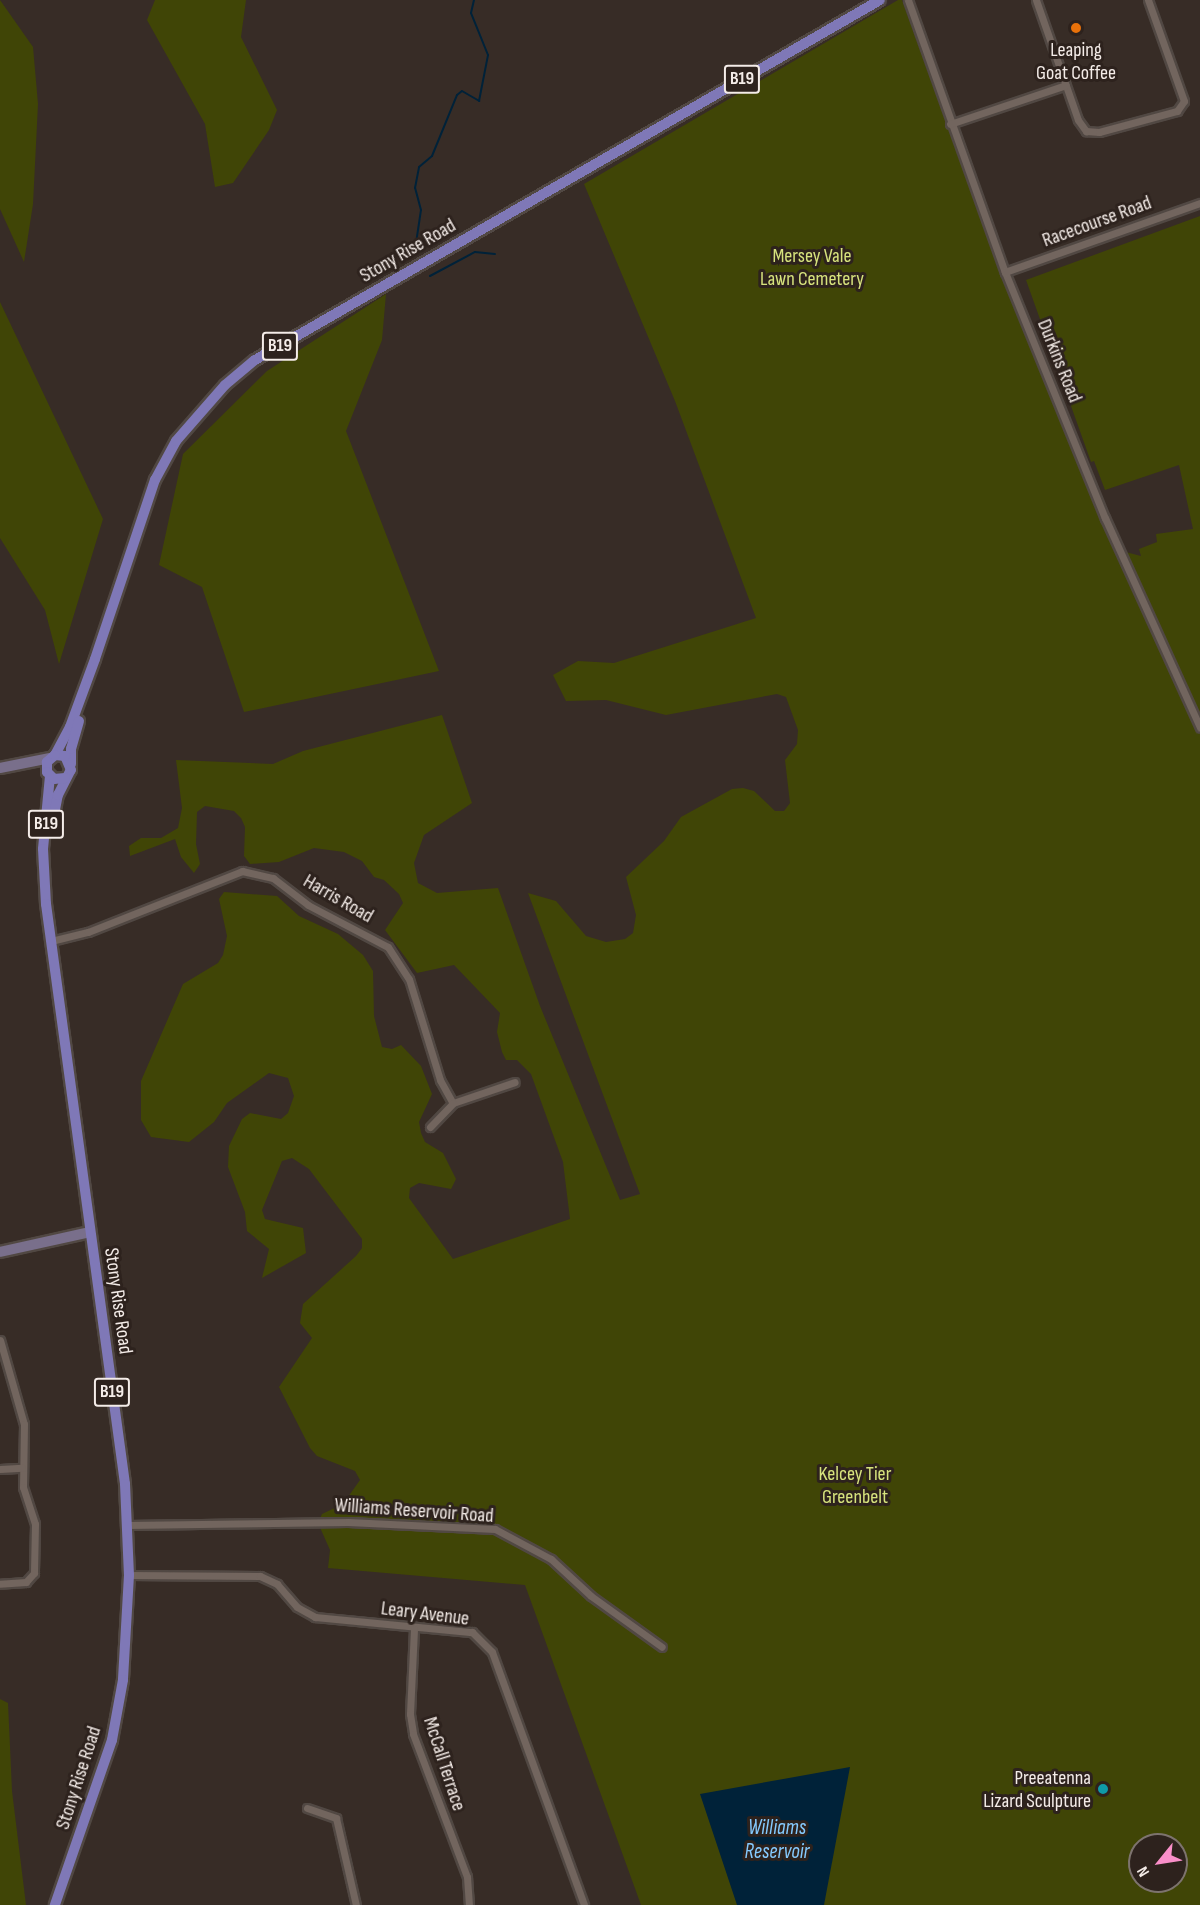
<!DOCTYPE html>
<html>
<head>
<meta charset="utf-8">
<style>
	body { margin:0 }
	#map { position:relative; width:1200px; height:1905px; overflow:hidden; background:#372c26; font-family:"Sofia Sans Condensed",sans-serif }
	div>[style] { position:absolute }
	[style*='--x'] { left:calc(var(--x)*1px); top:calc(var(--y)*1px); width:calc(var(--w)*1px); rotate:calc(var(--a)*1deg) }
	.green>* { inset:0; background:#404506 }
	.water>* { inset:0; background:#002239 }
	.stream>* { height:2px; margin:-1px; padding:0 1px; transform-origin:1px; border-radius:1px; background:#002239 }
	.roads { filter:drop-shadow(2px 0 #514843) drop-shadow(-2px 0 #514843) drop-shadow(0 2px #514843) drop-shadow(0 -2px #514843) }
	.street>* { height:7px; margin:-3.5px; padding:0 3.5px; transform-origin:3.5px; border-radius:3.5px; background:#72655e }
	.secondary>* { height:10px; margin:-5px; padding:0 5px; transform-origin:5px; border-radius:5px; background:#796f8b }
	.primary>* { height:10px; margin:-5px; padding:0 5px; transform-origin:5px; border-radius:5px; background:#7f78b7 }
	.dots>* { width:16px; height:16px; translate:-50% -50%; box-sizing:border-box; border:3px solid #2d221d; border-radius:50% }
	span { translate:-50% -50%; white-space:nowrap; text-align:center; line-height:1.15; -webkit-text-stroke:6px #2d221d; paint-order:stroke }
	.shield-label span { padding:2px 4px; background:#2d221d; border:2px solid; border-radius:4px; -webkit-text-stroke-width:0 }
	.shield-label { font-size:18px; color:#f4ece8; font-weight:700 }
	.poi-label { font-size:20px; color:#f4ece8 }
	.right { translate:-100% -50%; text-align:right }
	.street-label { font-size:20px; color:#f4ece8 }
	.park-label { font-size:20px; color:#d7e37d }
	.water-label { font-size:21px; color:#85cafe; font-style:italic }
	.north { position:absolute; left:1128px; top:1833px; width:60px; height:60px; box-sizing:border-box; background:#2d221d; border:2px solid #7d736e; border-radius:50%; rotate:240deg; font-size:16px; font-weight:700; line-height:24px; text-align:center; color:#f4ece8 }
	.north::after { content:''; display:block; margin:auto; width:21px; height:27px; background:#f98fc9; clip-path:polygon(50% 0,100% 100%,50% 72%,0 100%) }
</style>
</head>
<body>
<div id="map">
	<div class="green">
		<div style="clip-path:polygon(0 0,33px 47px,38px 104px,33px 204px,24px 262px,0 209px)"></div>
		<div style="clip-path:polygon(155px 0,246px 0,241px 37px,277px 110px,269px 130px,233px 183px,215px 187px,205px 124px,147px 20px)"></div>
		<div style="clip-path:polygon(evenodd,898px 0,902px 0,1005px 286px,1111px 543px,1114px 549px,1141px 556px,1139px 549px,1157px 542px,1156px 534px,1193px 529px,1179px 465px,1105px 490px,1094px 461px,1091px 462px,1026px 280px,1200px 216px,1200px 1905px,641px 1905px,525px 1585px,328px 1568px,330px 1550px,318px 1523px,322px 1514px,343px 1504px,360px 1480px,355px 1471px,317px 1456px,310px 1448px,279px 1387px,312px 1338px,300px 1323px,303px 1304px,356px 1256px,362px 1248px,362px 1239px,309px 1169px,292px 1158px,282px 1161px,262px 1210px,265px 1219px,303px 1228px,306px 1253px,262px 1278px,269px 1249px,247px 1231px,245px 1212px,228px 1167px,229px 1146px,242px 1119px,250px 1113px,281px 1119px,288px 1113px,294px 1096px,288px 1078px,269px 1073px,227px 1103px,214px 1122px,189px 1142px,151px 1137px,141px 1120px,141px 1081px,183px 984px,218px 963px,223px 955px,227px 936px,219px 899px,224px 892px,277px 896px,299px 916px,338px 934px,363px 955px,373px 971px,374px 1016px,382px 1047px,392px 1049px,401px 1045px,421px 1066px,432px 1094px,419px 1122px,421px 1133px,425px 1142px,443px 1153px,456px 1179px,451px 1189px,419px 1183px,410px 1188px,409px 1198px,453px 1259px,570px 1219px,563px 1162px,531px 1074px,517px 1060px,506px 1060px,502px 1052px,497px 1032px,500px 1013px,454px 965px,417px 973px,385px 930px,403px 903px,399px 894px,384px 880px,374px 877px,362px 861px,344px 852px,314px 848px,279px 862px,250px 864px,244px 856px,245px 827px,241px 818px,234px 811px,205px 806px,197px 812px,196px 844px,200px 864px,194px 873px,181px 857px,175px 839px,130px 856px,129px 846px,141px 838px,161px 838px,178px 828px,182px 808px,176px 760px,273px 764px,303px 751px,442px 715px,472px 803px,424px 835px,414px 863px,418px 883px,437px 893px,498px 888px,540px 1006px,620px 1200px,640px 1194px,528px 893px,556px 901px,586px 936px,606px 942px,625px 939px,633px 933px,636px 915px,626px 877px,664px 841px,681px 817px,732px 789px,743px 788px,754px 791px,775px 811px,784px 811px,790px 803px,785px 760px,797px 744px,798px 730px,786px 697px,777px 694px,666px 715px,606px 700px,566px 701px,553px 675px,578px 661px,614px 663px,756px 618px,675px 401px,584px 184px,898px 0,1140px 1845px,1176px 1845px,1176px 1881px,1140px 1881px,1140px 1845px)"></div>
		<div style="clip-path:polygon(386px 294px,382px 340px,346px 431px,439px 671px,244px 712px,202px 587px,159px 565px,183px 454px,267px 371px)"></div>
		<div style="clip-path:polygon(0 302px,103px 519px,59px 664px,45px 610px,0 538px)"></div>
		<div style="clip-path:polygon(0 1699px,8px 1703px,12px 1791px,26px 1905px,0 1905px)"></div>
	</div>
	<div class="water">
		<div style="clip-path:polygon(850px 1767px,824px 1905px,737px 1905px,700px 1794px)"></div>
	</div>
	<div class="stream">
		<div style="--x:415;--y:250;--w:40;--a:-81.5"></div>
		<div style="--x:421;--y:210;--w:23;--a:-105"></div>
		<div style="--x:415;--y:188;--w:21;--a:-79"></div>
		<div style="--x:419;--y:167;--w:17;--a:-40"></div>
		<div style="--x:432;--y:156;--w:66;--a:-67.7"></div>
		<div style="--x:457;--y:95;--w:6;--a:-39"></div>
		<div style="--x:462;--y:91;--w:20;--a:30"></div>
		<div style="--x:479;--y:101;--w:47;--a:-78.9"></div>
		<div style="--x:488;--y:55;--w:45;--a:-112"></div>
		<div style="--x:471;--y:13;--w:13;--a:-77"></div>
		<div style="--x:430;--y:276;--w:51;--a:-28.1"></div>
		<div style="--x:475;--y:252;--w:20;--a:6"></div>
	</div>
	<div class="roads">
		<div class="street">
			<div style="--x:908;--y:0;--w:289;--a:70.4"></div>
			<div style="--x:1005;--y:272;--w:266;--a:67.9"></div>
			<div style="--x:1105;--y:518;--w:230;--a:65.6"></div>
			<div style="--x:1036;--y:0;--w:127;--a:70.7"></div>
			<div style="--x:1078;--y:120;--w:14;--a:54"></div>
			<div style="--x:1086;--y:131;--w:13;--a:4"></div>
			<div style="--x:1099;--y:132;--w:81;--a:-15.1"></div>
			<div style="--x:1177;--y:111;--w:12;--a:-55"></div>
			<div style="--x:1184;--y:101;--w:107;--a:-109.6"></div>
			<div style="--x:950;--y:124;--w:122;--a:-18.6"></div>
			<div style="--x:1005;--y:272;--w:207;--a:-19.5"></div>
			<div style="--x:51;--y:941;--w:38;--a:-14"></div>
			<div style="--x:88;--y:932;--w:166;--a:-21.6"></div>
			<div style="--x:242;--y:871;--w:32;--a:13"></div>
			<div style="--x:273;--y:878;--w:44;--a:37.6"></div>
			<div style="--x:308;--y:905;--w:90;--a:27.7"></div>
			<div style="--x:388;--y:947;--w:38;--a:57"></div>
			<div style="--x:409;--y:979;--w:106;--a:72.9"></div>
			<div style="--x:440;--y:1080;--w:26;--a:61"></div>
			<div style="--x:453;--y:1103;--w:65;--a:-18.7"></div>
			<div style="--x:430;--y:1127;--w:33;--a:-46"></div>
			<div style="--x:0;--y:1340;--w:87;--a:74.1"></div>
			<div style="--x:24;--y:1424;--w:63;--a:90.9"></div>
			<div style="--x:23;--y:1487;--w:39;--a:72"></div>
			<div style="--x:35;--y:1524;--w:49;--a:91.2"></div>
			<div style="--x:34;--y:1573;--w:12;--a:132"></div>
			<div style="--x:26;--y:1582;--w:26;--a:176"></div>
			<div style="--x:0;--y:1469;--w:22;--a:-3"></div>
			<div style="--x:127;--y:1525;--w:221;--a:-0.8"></div>
			<div style="--x:348;--y:1522;--w:147;--a:2.7"></div>
			<div style="--x:495;--y:1529;--w:64;--a:28.2"></div>
			<div style="--x:551;--y:1559;--w:54;--a:42.8"></div>
			<div style="--x:591;--y:1596;--w:87;--a:35.7"></div>
			<div style="--x:129;--y:1575;--w:131;--a:0.4"></div>
			<div style="--x:260;--y:1576;--w:19;--a:25"></div>
			<div style="--x:277;--y:1584;--w:30;--a:49"></div>
			<div style="--x:297;--y:1607;--w:21;--a:29"></div>
			<div style="--x:315;--y:1617;--w:158;--a:5.5"></div>
			<div style="--x:472;--y:1632;--w:28;--a:45"></div>
			<div style="--x:492;--y:1652;--w:269;--a:70"></div>
			<div style="--x:414;--y:1629;--w:85;--a:92.7"></div>
			<div style="--x:410;--y:1714;--w:20;--a:81"></div>
			<div style="--x:413;--y:1734;--w:153;--a:69.3"></div>
			<div style="--x:467;--y:1877;--w:28;--a:86"></div>
			<div style="--x:307;--y:1808;--w:31;--a:19"></div>
			<div style="--x:336;--y:1818;--w:89;--a:77.1"></div>
		</div>
		<div class="secondary">
			<div style="--x:0;--y:768;--w:51;--a:-11.3"></div>
			<div style="--x:0;--y:1252;--w:92;--a:-12.5"></div>
		</div>
		<div class="primary">
			<div style="--x:55;--y:755;--w:32;--a:-62"></div>
			<div style="--x:70;--y:727;--w:72;--a:-69.8"></div>
			<div style="--x:95;--y:659;--w:189;--a:-71.5"></div>
			<div style="--x:155;--y:480;--w:44;--a:-61.7"></div>
			<div style="--x:176;--y:441;--w:74;--a:-48.8"></div>
			<div style="--x:225;--y:385;--w:39;--a:-40"></div>
			<div style="--x:255;--y:360;--w:721;--a:-29.94"></div>
			<div style="--x:71;--y:764;--w:15;--a:-90"></div>
			<div style="--x:71;--y:749;--w:29;--a:-74"></div>
			<div style="--x:50;--y:776;--w:73;--a:95.5"></div>
			<div style="--x:43;--y:849;--w:55;--a:86.9"></div>
			<div style="--x:46;--y:904;--w:585;--a:82.24"></div>
			<div style="--x:125;--y:1484;--w:91;--a:87.5"></div>
			<div style="--x:129;--y:1575;--w:105;--a:93.3"></div>
			<div style="--x:123;--y:1680;--w:61;--a:100.4"></div>
			<div style="--x:112;--y:1740;--w:175;--a:109.1"></div>
			<div style="--x:52;--y:825;--w:31;--a:-79"></div>
			<div style="--x:58;--y:795;--w:28;--a:-63"></div>
			<div style="--x:71;--y:770;--w:15;--a:-113"></div>
			<div style="--x:65;--y:756;--w:10;--a:-174"></div>
			<div style="--x:55;--y:755;--w:11;--a:139"></div>
			<div style="--x:47;--y:762;--w:10;--a:90"></div>
			<div style="--x:47;--y:772;--w:10;--a:45"></div>
			<div style="--x:54;--y:779;--w:11;--a:-5"></div>
		</div>
	</div>
	<div class="dots">
		<div style="left:1076px;top:28px;background:#e8710a"></div>
		<div style="left:1103px;top:1789px;background:#0f9aa8"></div>
	</div>
	<div class="shield-label">
		<span style="left:742px;top:79px">B19</span>
		<span style="left:280px;top:346px">B19</span>
		<span style="left:46px;top:824px">B19</span>
		<span style="left:112px;top:1392px">B19</span>
	</div>
	<div class="poi-label">
		<span style="left:1076px;top:62px">Leaping<br>Goat Coffee</span>
		<span class="right" style="left:1091px;top:1790px">Preeatenna<br>Lizard Sculpture</span>
	</div>
	<div class="street-label">
		<span style="left:1097px;top:222px;rotate:-20deg">Racecourse Road</span>
		<span style="left:408px;top:251px;rotate:-30deg">Stony Rise Road</span>
		<span style="left:1059px;top:361px;rotate:68deg">Durkins Road</span>
		<span style="left:338px;top:899px;rotate:30deg">Harris Road</span>
		<span style="left:118px;top:1301px;rotate:82deg">Stony Rise Road</span>
		<span style="left:414px;top:1511px;rotate:4deg">Williams Reservoir Road</span>
		<span style="left:425px;top:1614px;rotate:7deg">Leary Avenue</span>
		<span style="left:444px;top:1764px;rotate:72deg">McCall Terrace</span>
		<span style="left:79px;top:1778px;rotate:-72deg">Stony Rise Road</span>
	</div>
	<div class="park-label">
		<span style="left:812px;top:268px">Mersey Vale<br>Lawn Cemetery</span>
		<span style="left:855px;top:1486px">Kelcey Tier<br>Greenbelt</span>
	</div>
	<div class="water-label">
		<span style="left:777px;top:1840px">Williams<br>Reservoir</span>
	</div>
	<div class="north">N</div>
</div>
</body>
</html>
